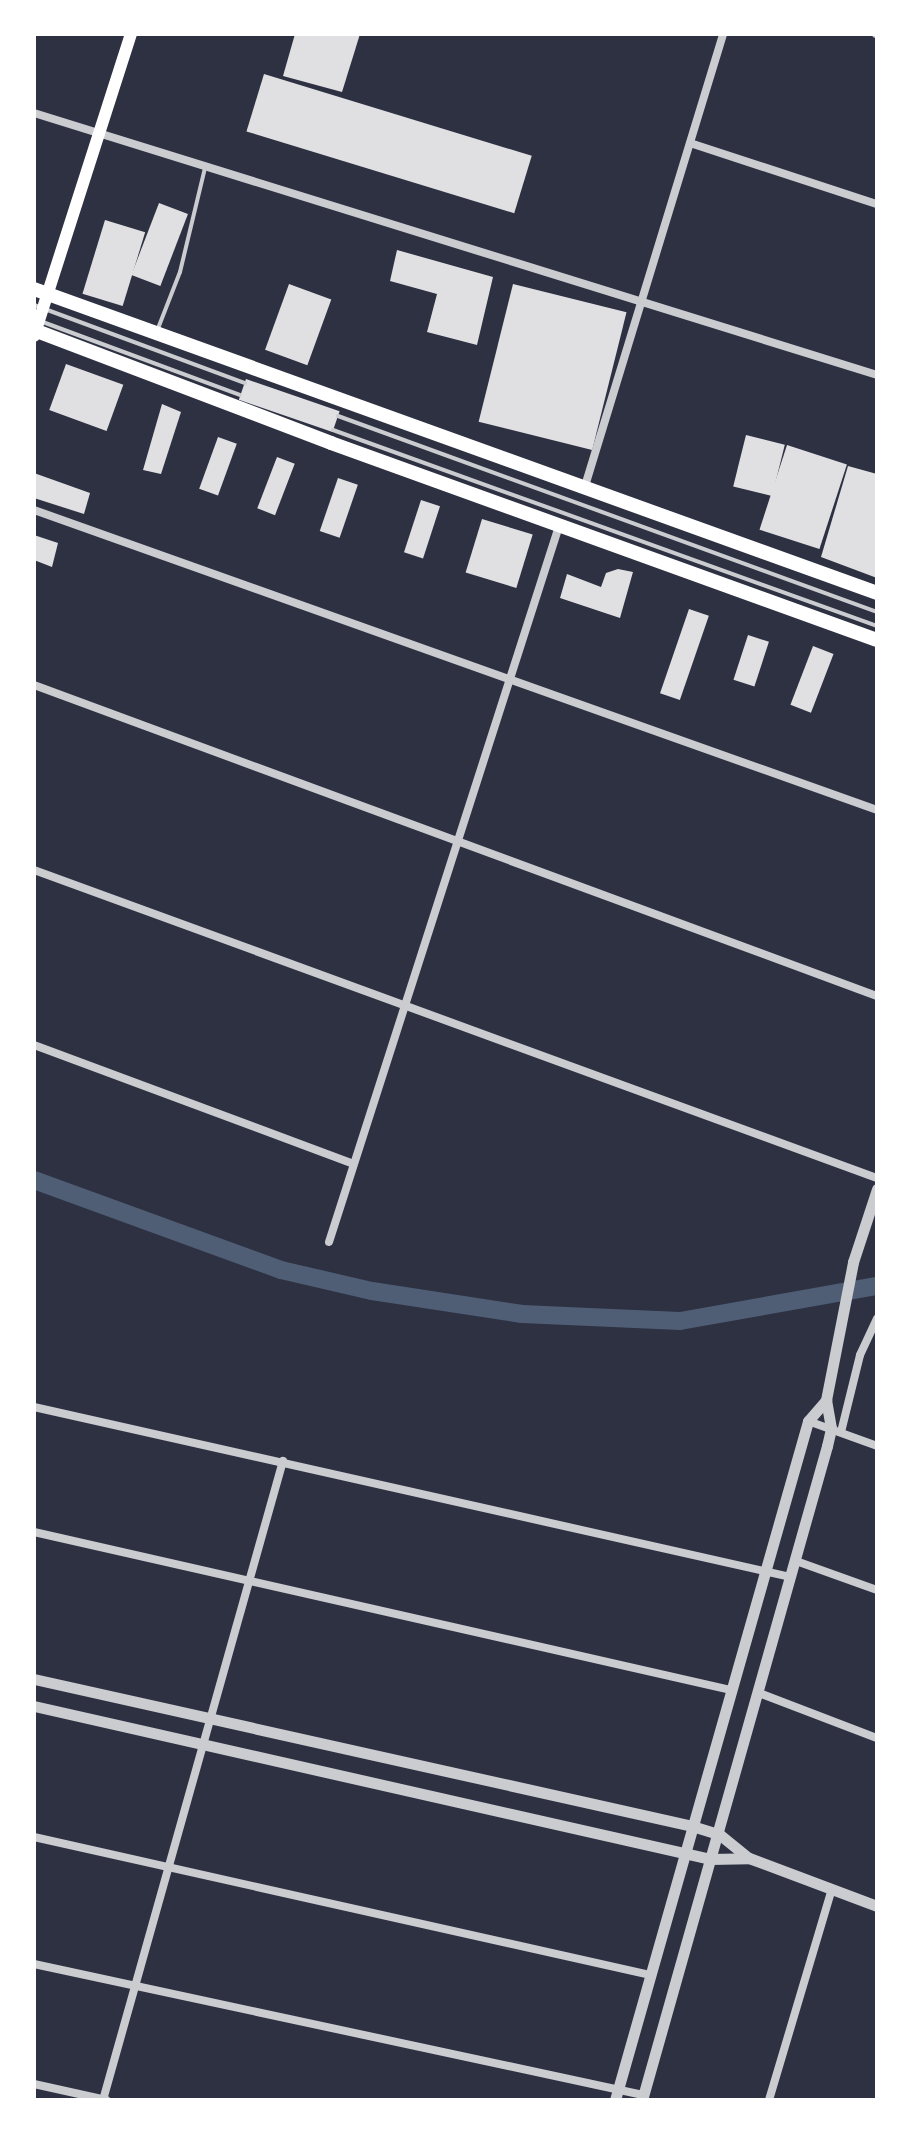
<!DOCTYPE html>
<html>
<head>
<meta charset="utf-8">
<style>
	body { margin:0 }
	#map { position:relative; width:911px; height:2134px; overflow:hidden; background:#2d3142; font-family:Helvetica,sans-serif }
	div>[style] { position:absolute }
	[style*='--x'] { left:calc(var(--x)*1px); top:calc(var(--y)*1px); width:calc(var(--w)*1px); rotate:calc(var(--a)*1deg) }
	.canal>* { height:18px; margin:-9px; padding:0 9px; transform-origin:9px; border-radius:9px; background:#4f5d75 }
	.building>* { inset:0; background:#e0e0e3; transform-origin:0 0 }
	.service>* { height:4px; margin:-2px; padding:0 2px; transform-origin:2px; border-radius:2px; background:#caccd0 }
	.minor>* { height:8px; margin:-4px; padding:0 4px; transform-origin:4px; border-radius:4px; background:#caccd0 }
	.tertiary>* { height:11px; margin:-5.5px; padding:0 5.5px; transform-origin:5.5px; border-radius:5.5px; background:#caccd0 }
	.secondary>* { height:12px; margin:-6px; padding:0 6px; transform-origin:6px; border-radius:6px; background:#fff }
	.primary>* { height:14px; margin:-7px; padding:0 7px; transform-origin:7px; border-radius:7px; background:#fff }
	span { translate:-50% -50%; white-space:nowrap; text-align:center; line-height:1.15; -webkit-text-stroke:6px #fff; paint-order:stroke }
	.frame { position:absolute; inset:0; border:36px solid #fff; pointer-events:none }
</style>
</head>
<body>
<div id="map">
	<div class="canal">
		<div style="--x:34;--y:1180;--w:263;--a:20"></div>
		<div style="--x:281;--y:1270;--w:93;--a:13"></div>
		<div style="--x:372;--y:1291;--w:152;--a:8.7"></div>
		<div style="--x:522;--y:1314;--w:158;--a:2.5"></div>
		<div style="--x:680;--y:1321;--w:200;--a:-10.1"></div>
	</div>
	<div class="building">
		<div style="clip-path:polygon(295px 34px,360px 34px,342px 92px,283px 76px)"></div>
		<div style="left:264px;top:74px;width:280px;height:60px;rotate:17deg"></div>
		<div style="left:159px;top:203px;width:31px;height:77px;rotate:21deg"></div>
		<div style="left:105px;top:220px;width:42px;height:77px;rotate:17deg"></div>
		<div style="clip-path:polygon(397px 250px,493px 277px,477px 345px,427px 332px,437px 294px,390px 281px)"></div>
		<div style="left:289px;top:284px;width:45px;height:70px;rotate:20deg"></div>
		<div style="left:513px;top:284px;width:117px;height:142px;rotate:14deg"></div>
		<div style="left:66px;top:364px;width:61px;height:49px;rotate:20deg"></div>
		<div style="left:246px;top:379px;width:99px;height:22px;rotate:19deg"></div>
		<div style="clip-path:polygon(162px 404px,181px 412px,161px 474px,143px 470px)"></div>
		<div style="left:746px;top:435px;width:40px;height:53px;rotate:14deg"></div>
		<div style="left:218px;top:437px;width:20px;height:55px;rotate:20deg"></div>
		<div style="left:787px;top:445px;width:63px;height:89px;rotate:18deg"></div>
		<div style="left:277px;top:457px;width:19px;height:55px;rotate:21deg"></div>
		<div style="clip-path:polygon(848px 466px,877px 474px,877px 578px,821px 557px)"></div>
		<div style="clip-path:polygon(34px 473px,90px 493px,84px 514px,34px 498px)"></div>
		<div style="left:338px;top:478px;width:21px;height:56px;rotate:19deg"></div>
		<div style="left:421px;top:500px;width:20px;height:55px;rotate:18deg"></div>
		<div style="left:482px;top:519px;width:53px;height:56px;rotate:17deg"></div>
		<div style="clip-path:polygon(34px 535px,58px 543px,52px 567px,34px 560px)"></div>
		<div style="clip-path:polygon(618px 569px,633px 572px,620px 618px,560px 598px,567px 574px,601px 587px,606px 573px)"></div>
		<div style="left:689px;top:609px;width:21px;height:89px;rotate:19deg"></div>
		<div style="left:748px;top:635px;width:22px;height:47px;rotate:18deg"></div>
		<div style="left:813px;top:646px;width:22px;height:63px;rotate:21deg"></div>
	</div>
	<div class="service">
		<div style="--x:34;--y:305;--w:225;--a:20.3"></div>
		<div style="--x:40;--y:321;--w:213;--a:20.3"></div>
		<div style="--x:157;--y:331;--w:63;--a:-68.7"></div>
		<div style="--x:180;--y:272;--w:107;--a:-76.5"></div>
		<div style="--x:338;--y:416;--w:574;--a:19.98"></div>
		<div style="--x:333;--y:430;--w:578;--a:19.81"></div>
	</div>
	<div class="minor">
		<div style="--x:876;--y:34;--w:1;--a:0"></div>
		<div style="--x:34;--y:113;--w:883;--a:17.26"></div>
		<div style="--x:690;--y:143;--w:197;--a:18.1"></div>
		<div style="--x:585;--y:486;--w:473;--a:-73"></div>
		<div style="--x:34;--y:510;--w:895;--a:19.59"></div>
		<div style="--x:34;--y:685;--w:899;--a:20.25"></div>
		<div style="--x:34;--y:870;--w:898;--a:20.07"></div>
		<div style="--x:34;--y:1045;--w:339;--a:20.4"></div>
		<div style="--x:329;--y:1242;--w:755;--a:-72.19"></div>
		<div style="--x:34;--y:1407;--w:776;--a:12.66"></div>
		<div style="--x:808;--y:1421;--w:73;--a:19.9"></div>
		<div style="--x:841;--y:1432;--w:79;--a:-76.1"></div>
		<div style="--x:860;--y:1355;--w:40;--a:-65"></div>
		<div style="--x:34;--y:1532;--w:715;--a:12.77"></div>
		<div style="--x:796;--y:1561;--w:86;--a:19.7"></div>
		<div style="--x:759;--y:1693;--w:126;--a:20.9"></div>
		<div style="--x:34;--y:1837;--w:631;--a:12.63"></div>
		<div style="--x:34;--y:1964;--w:623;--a:12.14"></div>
		<div style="--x:34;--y:2084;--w:74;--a:12.5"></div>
		<div style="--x:103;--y:2100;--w:664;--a:-74.27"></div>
		<div style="--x:769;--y:2100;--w:220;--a:-73.4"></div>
	</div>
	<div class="tertiary">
		<div style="--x:34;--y:1679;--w:674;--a:12.59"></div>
		<div style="--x:692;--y:1826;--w:28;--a:17"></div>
		<div style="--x:719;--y:1834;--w:38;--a:39"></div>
		<div style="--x:749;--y:1858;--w:137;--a:20.6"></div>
		<div style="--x:34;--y:1706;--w:693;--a:12.75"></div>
		<div style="--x:710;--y:1859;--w:39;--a:-1"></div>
		<div style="--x:615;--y:2100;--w:706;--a:-74.13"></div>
		<div style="--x:808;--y:1421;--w:28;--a:-49"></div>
		<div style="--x:642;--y:2100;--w:680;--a:-74.21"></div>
		<div style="--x:827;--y:1446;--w:18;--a:-77"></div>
		<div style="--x:831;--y:1428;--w:28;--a:-100"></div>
		<div style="--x:826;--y:1400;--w:141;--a:-78.9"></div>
		<div style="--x:853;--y:1262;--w:77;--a:-71.8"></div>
	</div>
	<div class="secondary">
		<div style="--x:34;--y:336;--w:317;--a:-72.2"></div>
	</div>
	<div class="primary">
		<div style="--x:34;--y:289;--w:896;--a:19.83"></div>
		<div style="--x:34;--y:330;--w:318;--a:20.8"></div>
		<div style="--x:331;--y:443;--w:580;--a:19.84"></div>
	</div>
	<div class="frame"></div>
</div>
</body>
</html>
